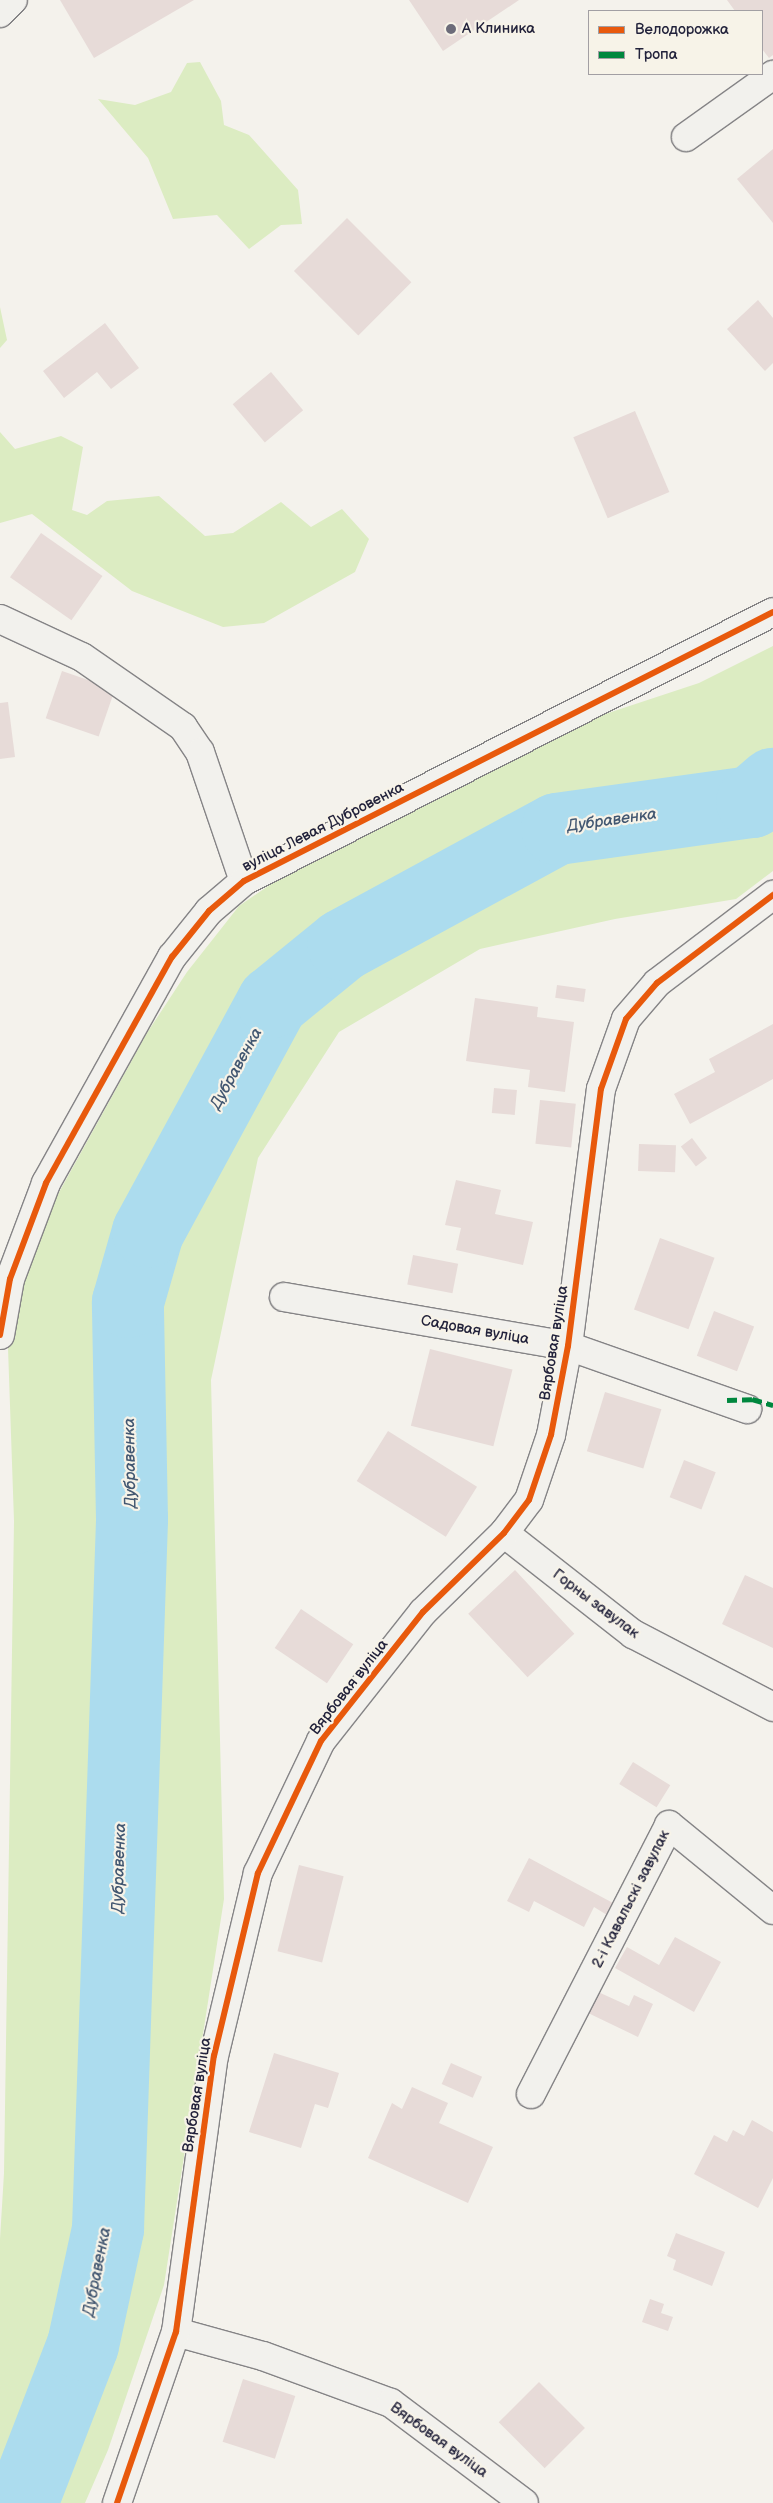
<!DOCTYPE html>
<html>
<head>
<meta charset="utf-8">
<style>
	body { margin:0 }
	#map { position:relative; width:773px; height:2503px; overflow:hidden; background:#f4f2ec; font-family:"Balsamiq Sans",sans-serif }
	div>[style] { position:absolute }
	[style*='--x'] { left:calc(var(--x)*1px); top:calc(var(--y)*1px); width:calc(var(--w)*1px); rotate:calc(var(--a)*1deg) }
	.green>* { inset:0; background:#dcecc2 }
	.river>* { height:72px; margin:-36px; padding:0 36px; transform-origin:36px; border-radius:36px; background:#acdcee }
	.building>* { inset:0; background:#e7dbd8; transform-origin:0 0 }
	.roads { filter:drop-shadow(1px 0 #858486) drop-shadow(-1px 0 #858486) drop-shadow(0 1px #858486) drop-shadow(0 -1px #858486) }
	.minor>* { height:28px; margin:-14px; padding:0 14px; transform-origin:14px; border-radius:14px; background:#f2f1ed }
	.quiet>* { height:5px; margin-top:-2.5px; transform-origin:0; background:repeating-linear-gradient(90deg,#00873e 0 10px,transparent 0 15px) }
	.cycleway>* { height:6px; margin:-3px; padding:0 3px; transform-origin:3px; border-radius:3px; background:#e8590c }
	.dots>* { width:14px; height:14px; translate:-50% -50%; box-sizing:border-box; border:2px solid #f7f3e8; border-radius:50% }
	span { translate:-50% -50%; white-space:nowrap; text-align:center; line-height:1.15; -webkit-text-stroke:4.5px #f7f3e8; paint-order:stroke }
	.poi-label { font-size:15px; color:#22223b }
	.left { translate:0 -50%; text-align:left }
	.street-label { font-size:15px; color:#22223b }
	.water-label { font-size:16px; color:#425771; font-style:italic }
	.legend { position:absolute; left:588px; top:10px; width:175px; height:65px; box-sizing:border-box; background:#f7f3e8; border:1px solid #a29fa3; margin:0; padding:6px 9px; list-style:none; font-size:15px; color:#22223b }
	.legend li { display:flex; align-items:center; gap:10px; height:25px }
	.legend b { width:25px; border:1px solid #a29fa3 }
</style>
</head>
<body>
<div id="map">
	<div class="green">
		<div style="clip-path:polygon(200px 62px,221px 101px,224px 125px,249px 135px,298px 190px,302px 224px,281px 225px,249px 249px,217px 215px,173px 219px,148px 158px,98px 99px,135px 105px,171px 92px,187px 63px)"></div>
		<div style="clip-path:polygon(0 307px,7px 340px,0 348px)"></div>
		<div style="clip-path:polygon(0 432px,15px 449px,61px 436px,83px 447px,72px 510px,87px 515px,107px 501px,159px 496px,205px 536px,233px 533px,281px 502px,311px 527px,342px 509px,369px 539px,355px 572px,264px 623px,223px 627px,132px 591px,32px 514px,0 523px)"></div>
		<div style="clip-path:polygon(773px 646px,773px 871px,736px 899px,615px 919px,480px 949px,339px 1032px,258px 1158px,211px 1380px,224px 1899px,164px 2285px,108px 2450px,85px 2503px,0 2503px,0 2239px,4px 2173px,14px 1521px,8px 1348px,36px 1234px,147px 1033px,187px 972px,239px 906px,290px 871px,584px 721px,699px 683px)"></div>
	</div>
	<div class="river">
		<div style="--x:22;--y:2503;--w:169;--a:-68.9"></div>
		<div style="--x:83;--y:2345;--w:119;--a:-77.8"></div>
		<div style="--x:108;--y:2229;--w:710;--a:-88.06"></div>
		<div style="--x:132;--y:1519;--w:217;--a:-91.1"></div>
		<div style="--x:128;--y:1302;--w:73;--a:-74.1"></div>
		<div style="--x:148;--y:1232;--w:262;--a:-61.5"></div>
		<div style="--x:273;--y:1002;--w:90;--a:-39.2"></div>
		<div style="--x:343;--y:945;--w:243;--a:-28.5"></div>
		<div style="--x:557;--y:829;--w:197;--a:-7.9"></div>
		<div style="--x:752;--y:802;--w:28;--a:-41"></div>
	</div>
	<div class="building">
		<div style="clip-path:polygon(60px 0,194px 0,94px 58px)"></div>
		<div style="clip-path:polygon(409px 0,519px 0,443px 51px)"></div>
		<div style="clip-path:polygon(727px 0,773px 0,773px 55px,769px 58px,762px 49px,762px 11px,735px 11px)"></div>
		<div style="clip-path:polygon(773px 149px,773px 223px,737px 179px)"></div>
		<div style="left:347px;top:218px;width:91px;height:75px;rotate:45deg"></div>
		<div style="clip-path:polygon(758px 300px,773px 318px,773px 363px,765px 371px,727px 329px)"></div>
		<div style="clip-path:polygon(105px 323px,139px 368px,111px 389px,97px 372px,64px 398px,43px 371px)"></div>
		<div style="left:271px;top:372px;width:50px;height:50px;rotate:50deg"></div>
		<div style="left:635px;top:411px;width:88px;height:67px;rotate:67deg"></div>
		<div style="left:41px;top:533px;width:75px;height:54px;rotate:35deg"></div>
		<div style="left:62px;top:671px;width:56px;height:50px;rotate:19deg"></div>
		<div style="clip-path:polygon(8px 702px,15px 757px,0 759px,0 703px)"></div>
		<div style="left:557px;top:985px;width:29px;height:13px;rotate:8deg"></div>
		<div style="clip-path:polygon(475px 998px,538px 1007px,537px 1017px,574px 1022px,565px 1092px,528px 1087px,530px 1070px,466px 1061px)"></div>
		<div style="clip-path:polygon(773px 1024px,773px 1079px,690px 1124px,674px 1094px,715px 1072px,709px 1059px)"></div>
		<div style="left:494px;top:1088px;width:23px;height:25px;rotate:5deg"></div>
		<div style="left:540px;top:1100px;width:36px;height:44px;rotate:6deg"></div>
		<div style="left:692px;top:1138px;width:25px;height:14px;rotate:53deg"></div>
		<div style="left:639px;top:1144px;width:37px;height:27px;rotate:2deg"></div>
		<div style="clip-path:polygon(456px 1180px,501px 1190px,495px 1214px,533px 1222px,523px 1265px,456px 1250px,461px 1228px,445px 1225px)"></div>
		<div style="left:660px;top:1238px;width:58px;height:76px;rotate:20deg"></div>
		<div style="left:413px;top:1255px;width:46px;height:30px;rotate:11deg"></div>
		<div style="left:714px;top:1311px;width:43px;height:48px;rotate:21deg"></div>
		<div style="left:430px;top:1349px;width:85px;height:79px;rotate:14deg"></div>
		<div style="left:605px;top:1392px;width:59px;height:62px;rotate:17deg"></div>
		<div style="left:388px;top:1431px;width:105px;height:59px;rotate:32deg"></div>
		<div style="left:684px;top:1460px;width:34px;height:40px;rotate:21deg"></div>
		<div style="left:515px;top:1570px;width:87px;height:64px;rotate:47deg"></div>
		<div style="clip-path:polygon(745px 1575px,773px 1588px,773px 1648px,722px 1624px)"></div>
		<div style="left:301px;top:1609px;width:63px;height:47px;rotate:34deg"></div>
		<div style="left:633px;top:1762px;width:44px;height:26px;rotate:32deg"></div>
		<div style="clip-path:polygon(529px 1858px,613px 1903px,607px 1915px,594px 1907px,584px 1927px,534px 1901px,529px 1912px,507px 1901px)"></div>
		<div style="left:299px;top:1865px;width:46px;height:89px;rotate:14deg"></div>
		<div style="clip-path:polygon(675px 1937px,721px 1962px,694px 2012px,615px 1968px,627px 1947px,659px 1965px)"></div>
		<div style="clip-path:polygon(596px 1991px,629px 2006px,634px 1995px,653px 2004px,638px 2037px,586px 2012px)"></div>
		<div style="clip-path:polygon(274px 2053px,339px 2073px,328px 2108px,315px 2104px,301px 2148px,249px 2132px)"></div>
		<div style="left:451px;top:2063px;width:34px;height:23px;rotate:24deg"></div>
		<div style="clip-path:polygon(412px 2087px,448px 2103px,439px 2123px,493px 2147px,468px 2203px,368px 2158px,392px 2103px,402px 2109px)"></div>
		<div style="clip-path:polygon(752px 2120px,773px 2132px,773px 2178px,758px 2208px,694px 2174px,714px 2135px,727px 2142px,733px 2130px,744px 2136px)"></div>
		<div style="clip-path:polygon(676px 2233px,725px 2252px,712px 2286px,673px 2270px,676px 2260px,667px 2256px)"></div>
		<div style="clip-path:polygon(650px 2299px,664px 2304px,661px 2313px,673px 2317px,668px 2331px,642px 2322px)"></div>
		<div style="left:243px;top:2379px;width:55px;height:66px;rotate:18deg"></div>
		<div style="left:539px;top:2382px;width:65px;height:57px;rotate:45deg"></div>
	</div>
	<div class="roads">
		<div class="minor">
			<div style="--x:0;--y:13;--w:18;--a:-45"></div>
			<div style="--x:686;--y:137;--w:107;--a:-35.5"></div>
			<div style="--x:0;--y:619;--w:90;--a:24.9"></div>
			<div style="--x:82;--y:657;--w:123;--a:34.7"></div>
			<div style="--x:183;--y:727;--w:30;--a:56"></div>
			<div style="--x:200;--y:752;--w:136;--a:71.2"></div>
			<div style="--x:284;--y:1297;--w:288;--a:9.8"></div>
			<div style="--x:568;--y:1346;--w:190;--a:19.4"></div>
			<div style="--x:0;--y:1335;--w:57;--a:-79.9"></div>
			<div style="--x:10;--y:1279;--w:103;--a:-69.4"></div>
			<div style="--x:46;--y:1183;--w:259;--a:-60.9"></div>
			<div style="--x:172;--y:957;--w:59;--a:-51.2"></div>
			<div style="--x:209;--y:911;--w:46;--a:-40.6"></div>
			<div style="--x:244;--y:881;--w:593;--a:-26.95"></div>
			<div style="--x:504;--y:1533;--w:164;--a:38.1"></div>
			<div style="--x:633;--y:1634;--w:158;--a:27.5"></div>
			<div style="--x:531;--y:2094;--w:302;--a:-62.8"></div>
			<div style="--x:669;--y:1825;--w:134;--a:39.3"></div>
			<div style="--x:176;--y:2332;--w:90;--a:15.4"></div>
			<div style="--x:263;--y:2356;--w:136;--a:20.2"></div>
			<div style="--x:391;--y:2403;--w:166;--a:36.9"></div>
			<div style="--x:117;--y:2503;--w:181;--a:-71"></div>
			<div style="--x:176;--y:2332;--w:279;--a:-82.2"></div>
			<div style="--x:214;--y:2056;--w:188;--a:-76.5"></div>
			<div style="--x:258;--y:1873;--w:146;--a:-64.5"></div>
			<div style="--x:321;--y:1741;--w:164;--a:-51.7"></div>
			<div style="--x:423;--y:1612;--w:113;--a:-44.3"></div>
			<div style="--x:504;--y:1533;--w:41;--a:-52.9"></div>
			<div style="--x:529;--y:1500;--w:69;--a:-71.3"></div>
			<div style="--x:551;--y:1435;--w:91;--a:-79.2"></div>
			<div style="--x:568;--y:1346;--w:259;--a:-82.7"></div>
			<div style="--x:601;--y:1089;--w:74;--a:-70.3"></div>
			<div style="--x:626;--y:1019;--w:48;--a:-49.3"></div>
			<div style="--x:657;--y:983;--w:146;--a:-37.2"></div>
		</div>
	</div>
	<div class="quiet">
		<div style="--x:727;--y:1400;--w:25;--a:-2"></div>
		<div style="--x:752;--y:1399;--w:22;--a:16"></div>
	</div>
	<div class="cycleway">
		<div style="--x:0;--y:1335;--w:57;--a:-79.9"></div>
		<div style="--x:10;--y:1279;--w:103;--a:-69.4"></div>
		<div style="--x:46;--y:1183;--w:259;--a:-60.9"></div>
		<div style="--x:172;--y:957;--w:59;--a:-51.2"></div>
		<div style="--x:209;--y:911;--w:46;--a:-40.6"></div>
		<div style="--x:244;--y:881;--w:593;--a:-26.95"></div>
		<div style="--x:117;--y:2503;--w:181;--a:-71"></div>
		<div style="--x:176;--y:2332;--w:279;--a:-82.2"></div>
		<div style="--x:214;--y:2056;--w:188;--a:-76.5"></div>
		<div style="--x:258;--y:1873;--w:146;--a:-64.5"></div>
		<div style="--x:321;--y:1741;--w:164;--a:-51.7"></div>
		<div style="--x:423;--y:1612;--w:113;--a:-44.3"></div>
		<div style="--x:504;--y:1533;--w:41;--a:-52.9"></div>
		<div style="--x:529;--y:1500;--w:69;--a:-71.3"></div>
		<div style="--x:551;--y:1435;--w:91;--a:-79.2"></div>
		<div style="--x:568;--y:1346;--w:259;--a:-82.7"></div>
		<div style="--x:601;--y:1089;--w:74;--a:-70.3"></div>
		<div style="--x:626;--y:1019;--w:48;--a:-49.3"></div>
		<div style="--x:657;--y:983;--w:146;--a:-37.2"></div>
	</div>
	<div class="dots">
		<div style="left:451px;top:29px;background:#6c6b79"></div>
	</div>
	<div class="poi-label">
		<span class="left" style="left:462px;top:29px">А Клиника</span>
	</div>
	<div class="street-label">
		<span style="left:323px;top:827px;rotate:-27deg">вуліца Левая Дубровенка</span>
		<span style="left:475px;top:1330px;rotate:10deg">Садовая вуліца</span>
		<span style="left:554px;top:1343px;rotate:-81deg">Вярбовая вуліца</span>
		<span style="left:596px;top:1604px;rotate:37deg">Горны завулак</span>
		<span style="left:349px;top:1687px;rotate:-52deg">Вярбовая вуліца</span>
		<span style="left:631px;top:1899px;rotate:-63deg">2-і Кавальскі завулак</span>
		<span style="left:197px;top:2095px;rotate:-81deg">Вярбовая вуліца</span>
		<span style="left:439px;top:2440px;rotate:36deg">Вярбовая вуліца</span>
	</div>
	<div class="water-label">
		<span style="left:612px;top:821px;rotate:-8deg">Дубравенка</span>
		<span style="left:237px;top:1069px;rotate:-61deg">Дубравенка</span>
		<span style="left:131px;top:1463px;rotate:-91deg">Дубравенка</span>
		<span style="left:120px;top:1868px;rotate:-88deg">Дубравенка</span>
		<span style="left:98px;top:2272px;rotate:-79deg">Дубравенка</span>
	</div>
	<ul class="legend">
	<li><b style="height:6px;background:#e8590c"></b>Велодорожка</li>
	<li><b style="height:6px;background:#00873e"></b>Тропа</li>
	</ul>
</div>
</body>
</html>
